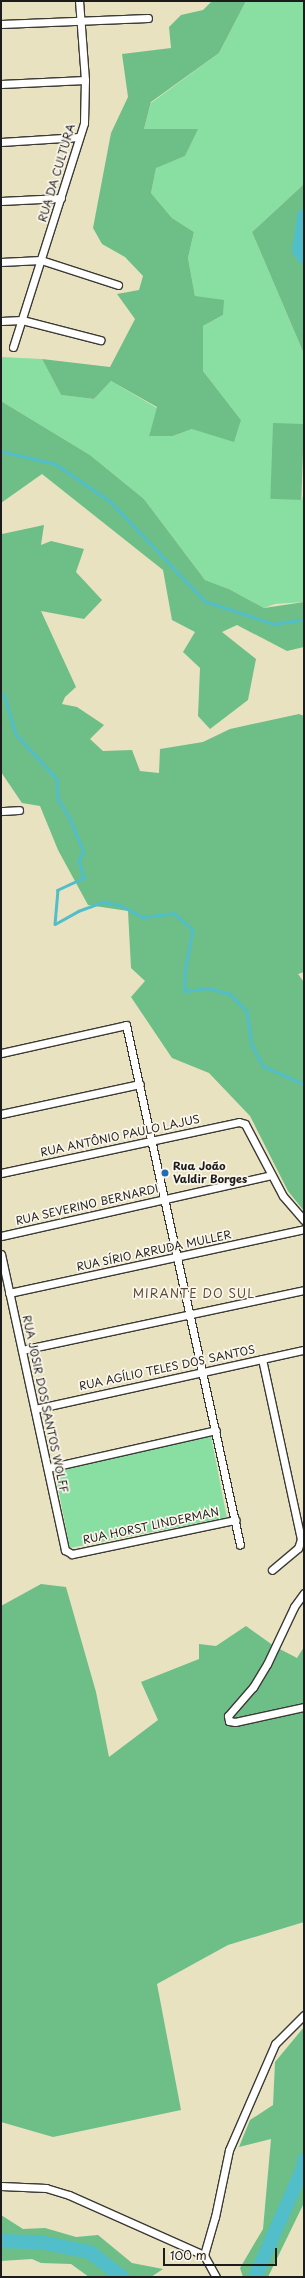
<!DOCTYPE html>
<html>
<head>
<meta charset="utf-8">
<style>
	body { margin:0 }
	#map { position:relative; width:305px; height:2278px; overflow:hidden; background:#e9e2c0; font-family:"Playpen Sans",sans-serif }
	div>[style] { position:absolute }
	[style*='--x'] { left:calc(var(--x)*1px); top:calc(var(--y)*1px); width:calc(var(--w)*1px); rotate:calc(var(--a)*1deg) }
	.green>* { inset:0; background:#89dfa2; transform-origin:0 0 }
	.forest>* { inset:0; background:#6ebe88; transform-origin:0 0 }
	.stream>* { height:2.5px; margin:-1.25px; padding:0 1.25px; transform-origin:1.25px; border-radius:1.25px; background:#51beca }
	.river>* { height:14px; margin:-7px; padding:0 7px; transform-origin:7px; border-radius:7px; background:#51beca }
	.roads { filter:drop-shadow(1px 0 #3b3a35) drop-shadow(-1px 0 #3b3a35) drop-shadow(0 1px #3b3a35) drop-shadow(0 -1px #3b3a35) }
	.street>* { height:7px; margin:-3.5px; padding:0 3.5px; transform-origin:3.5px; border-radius:3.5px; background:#fff }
	.dots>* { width:11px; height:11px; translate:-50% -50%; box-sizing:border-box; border:2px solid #fbf7ec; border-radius:50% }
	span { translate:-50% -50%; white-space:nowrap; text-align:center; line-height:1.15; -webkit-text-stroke:3.5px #fbf7ec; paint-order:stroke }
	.street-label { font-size:11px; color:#1c1c1c }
	.poi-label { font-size:11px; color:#1c1c1c; font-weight:700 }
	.left { translate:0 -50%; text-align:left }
	.neighbourhood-label { font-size:12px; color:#5a4b38; letter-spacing:1px }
	.frame { position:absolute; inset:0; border:2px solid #1c1c1c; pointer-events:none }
	.scale { position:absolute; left:163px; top:2248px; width:114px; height:18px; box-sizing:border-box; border:2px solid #1c1c1c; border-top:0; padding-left:5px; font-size:12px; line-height:14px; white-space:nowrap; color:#1c1c1c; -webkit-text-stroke:3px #fbf7ec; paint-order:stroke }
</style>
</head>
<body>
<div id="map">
	<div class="green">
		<div style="clip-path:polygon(246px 1px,304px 1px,304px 184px,252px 232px,304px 354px,304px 424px,273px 425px,273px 496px,302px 500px,304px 488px,304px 602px,275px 604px,264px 608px,229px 589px,205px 580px,144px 499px,90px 455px,1px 401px,1px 357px,42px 359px,61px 395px,94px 399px,111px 381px,157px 408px,149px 436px,173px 436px,192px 429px,241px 420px,203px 371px,203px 326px,223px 315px,195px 296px,188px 258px,194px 232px,172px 218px,151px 193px,156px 167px,185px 156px,197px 129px,144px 129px,151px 103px,219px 53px)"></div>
		<div style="left:211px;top:1436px;width:83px;height:160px;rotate:79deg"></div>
	</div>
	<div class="forest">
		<div style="clip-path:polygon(212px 1px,246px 1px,219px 53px,151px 102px,144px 129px,198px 129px,185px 156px,156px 168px,151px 193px,172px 218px,194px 232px,188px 258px,195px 296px,224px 300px,223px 315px,203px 326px,203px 371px,241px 420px,234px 442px,192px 429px,173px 436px,149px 436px,157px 407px,111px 381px,94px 399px,61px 395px,42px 359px,110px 367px,135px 319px,117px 294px,139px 290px,143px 276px,125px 257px,102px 244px,93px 228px,111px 133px,128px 97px,122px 54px,171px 48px,169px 27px,181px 15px,203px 10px)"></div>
		<div style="clip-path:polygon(304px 184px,304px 354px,252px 232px)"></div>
		<div style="clip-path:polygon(1px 401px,90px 455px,144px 499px,205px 580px,229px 589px,264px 608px,304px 602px,304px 647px,287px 651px,237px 625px,222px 632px,256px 659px,248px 700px,210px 729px,198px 716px,200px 668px,183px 652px,195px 632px,172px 620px,163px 570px,42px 474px,1px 503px)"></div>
		<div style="left:304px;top:424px;width:76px;height:31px;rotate:92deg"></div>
		<div style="clip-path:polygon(44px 525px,41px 545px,51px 541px,84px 549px,76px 572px,102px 600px,84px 619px,41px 611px,76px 687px,65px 697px,62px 704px,77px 707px,104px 725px,90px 739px,103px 751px,132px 750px,140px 771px,159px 773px,160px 749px,203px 742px,230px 729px,299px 714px,304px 716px,304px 972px,298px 974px,304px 982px,304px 1211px,288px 1191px,250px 1116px,209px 1073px,172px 1058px,131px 997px,145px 981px,131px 968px,128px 911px,88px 905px,58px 850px,40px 806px,22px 803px,1px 772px,2px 534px)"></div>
		<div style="clip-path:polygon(41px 1584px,66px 1587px,96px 1692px,109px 1757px,158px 1720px,141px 1682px,199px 1659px,199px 1644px,216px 1646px,246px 1626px,274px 1646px,297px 1658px,304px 1647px,304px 1922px,228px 1945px,157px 1984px,181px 2110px,53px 2137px,1px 2122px,1px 1606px)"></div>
		<div style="clip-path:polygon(304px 2027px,304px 2203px,268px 2277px,243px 2277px,240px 2268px,263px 2229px,271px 2139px,239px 2147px,250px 2120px,273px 2105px,275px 2062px)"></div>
		<div style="clip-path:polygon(1px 2215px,23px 2229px,45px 2228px,76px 2237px,98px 2235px,132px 2263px,163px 2269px,151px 2277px,89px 2277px,71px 2264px,41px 2263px,32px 2259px,1px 2261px)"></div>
	</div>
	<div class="stream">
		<div style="--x:1;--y:451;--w:57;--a:13.3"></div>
		<div style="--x:56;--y:464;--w:67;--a:34.6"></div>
		<div style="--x:111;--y:502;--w:137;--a:46.5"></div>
		<div style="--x:205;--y:601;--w:73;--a:18.4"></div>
		<div style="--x:274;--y:624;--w:30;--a:-9"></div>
		<div style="--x:4;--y:694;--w:42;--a:73.3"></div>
		<div style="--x:16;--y:734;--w:61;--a:47.7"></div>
		<div style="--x:57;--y:779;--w:20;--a:87"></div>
		<div style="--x:58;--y:799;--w:22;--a:58"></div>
		<div style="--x:70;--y:818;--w:37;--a:68"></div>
		<div style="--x:84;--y:852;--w:9;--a:122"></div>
		<div style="--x:79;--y:860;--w:19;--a:74"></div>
		<div style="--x:84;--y:878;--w:29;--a:155"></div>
		<div style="--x:58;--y:890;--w:34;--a:95"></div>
		<div style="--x:55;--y:924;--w:26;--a:-29"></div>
		<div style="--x:78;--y:911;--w:27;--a:-20"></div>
		<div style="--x:103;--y:902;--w:17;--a:10"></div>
		<div style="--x:120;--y:905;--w:26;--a:28"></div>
		<div style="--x:143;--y:917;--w:31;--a:-7"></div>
		<div style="--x:174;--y:913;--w:25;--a:42"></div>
		<div style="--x:193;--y:930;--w:43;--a:100.8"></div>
		<div style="--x:185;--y:972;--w:19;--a:90"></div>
		<div style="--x:185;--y:991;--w:23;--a:-7"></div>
		<div style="--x:208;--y:988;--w:23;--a:15"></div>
		<div style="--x:230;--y:994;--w:24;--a:45"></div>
		<div style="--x:247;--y:1011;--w:34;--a:82"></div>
		<div style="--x:252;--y:1045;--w:24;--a:62"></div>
		<div style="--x:263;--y:1066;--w:45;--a:23.7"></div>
	</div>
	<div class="river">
		<div style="--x:304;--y:216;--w:34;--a:98"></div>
		<div style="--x:299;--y:250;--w:9;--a:54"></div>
		<div style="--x:1;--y:2241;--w:38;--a:2"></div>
		<div style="--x:39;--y:2242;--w:52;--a:11.1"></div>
		<div style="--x:90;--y:2252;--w:41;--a:38"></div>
		<div style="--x:255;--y:2277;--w:119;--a:-66.2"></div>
		<div style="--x:303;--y:2168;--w:8;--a:-83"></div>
	</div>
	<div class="roads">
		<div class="street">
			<div style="--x:1;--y:24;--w:147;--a:-2.3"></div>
			<div style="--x:1;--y:84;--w:84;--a:-2.7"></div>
			<div style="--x:1;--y:142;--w:78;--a:-3.7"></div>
			<div style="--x:1;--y:201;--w:60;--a:-2.9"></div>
			<div style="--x:1;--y:262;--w:40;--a:-2.9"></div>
			<div style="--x:41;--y:260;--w:81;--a:18"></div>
			<div style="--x:1;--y:321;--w:21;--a:-3"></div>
			<div style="--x:22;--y:320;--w:81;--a:14.4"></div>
			<div style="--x:13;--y:347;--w:235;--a:-72.4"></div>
			<div style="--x:84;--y:123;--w:43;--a:-88.7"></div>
			<div style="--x:85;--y:80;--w:79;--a:-94.3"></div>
			<div style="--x:1;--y:811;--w:18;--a:-3"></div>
			<div style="--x:1;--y:1053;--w:128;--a:-12.6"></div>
			<div style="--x:126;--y:1025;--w:532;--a:77.63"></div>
			<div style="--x:1;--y:1114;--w:142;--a:-12.2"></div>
			<div style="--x:1;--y:1173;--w:243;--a:-12.1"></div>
			<div style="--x:239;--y:1122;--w:6;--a:18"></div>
			<div style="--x:245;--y:1124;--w:81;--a:62.2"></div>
			<div style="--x:283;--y:1196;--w:32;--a:49"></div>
			<div style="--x:1;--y:1236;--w:277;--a:-12.7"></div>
			<div style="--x:1;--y:1254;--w:303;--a:77.8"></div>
			<div style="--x:65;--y:1550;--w:8;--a:30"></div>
			<div style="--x:72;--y:1554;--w:167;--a:-11.8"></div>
			<div style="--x:9;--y:1293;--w:302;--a:-12.2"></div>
			<div style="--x:22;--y:1350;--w:288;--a:-12"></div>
			<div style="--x:262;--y:1359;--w:184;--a:77.8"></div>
			<div style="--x:301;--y:1539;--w:9;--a:108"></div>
			<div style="--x:298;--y:1548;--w:34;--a:140"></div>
			<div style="--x:35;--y:1409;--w:275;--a:-12.4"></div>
			<div style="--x:48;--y:1468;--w:172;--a:-12.7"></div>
			<div style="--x:304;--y:1593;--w:17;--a:126"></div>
			<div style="--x:294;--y:1607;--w:63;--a:115.3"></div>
			<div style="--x:267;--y:1664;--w:27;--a:121"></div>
			<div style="--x:253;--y:1687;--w:38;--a:131"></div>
			<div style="--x:228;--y:1716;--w:5;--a:79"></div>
			<div style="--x:229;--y:1721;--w:6;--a:9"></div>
			<div style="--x:235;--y:1722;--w:71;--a:-12.3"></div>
			<div style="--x:1;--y:2186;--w:45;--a:2.5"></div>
			<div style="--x:46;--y:2188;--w:24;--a:17"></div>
			<div style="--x:69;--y:2195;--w:148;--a:24"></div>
			<div style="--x:216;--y:2277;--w:25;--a:-119"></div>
			<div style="--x:204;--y:2255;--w:40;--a:-74"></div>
			<div style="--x:215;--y:2217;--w:68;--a:-78.2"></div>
			<div style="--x:229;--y:2150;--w:116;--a:-66.5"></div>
			<div style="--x:275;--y:2044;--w:41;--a:-45"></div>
		</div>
	</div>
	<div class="dots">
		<div style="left:165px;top:1173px;background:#1f6fb2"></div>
	</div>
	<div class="street-label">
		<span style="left:57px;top:173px;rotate:-73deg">RUA DA CULTURA</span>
		<span style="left:120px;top:1136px;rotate:-12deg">RUA ANTÔNIO PAULO LAJUS</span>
		<span style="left:87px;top:1205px;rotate:-13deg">RUA SEVERINO BERNARDI</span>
		<span style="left:154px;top:1251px;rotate:-12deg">RUA SÍRIO ARRUDA MULLER</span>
		<span style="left:167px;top:1368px;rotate:-12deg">RUA AGÍLIO TELES DOS SANTOS</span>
		<span style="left:45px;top:1404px;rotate:78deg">RUA JOSIR DOS SANTOS WOLFF</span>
		<span style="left:151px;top:1526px;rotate:-12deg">RUA HORST LINDERMAN</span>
	</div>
	<div class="poi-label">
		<span class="left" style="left:173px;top:1173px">Rua João<br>Valdir Borges</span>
	</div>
	<div class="neighbourhood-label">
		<span style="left:194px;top:1294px">MIRANTE DO SUL</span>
	</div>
	<div class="frame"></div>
	<div class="scale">100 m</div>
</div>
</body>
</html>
